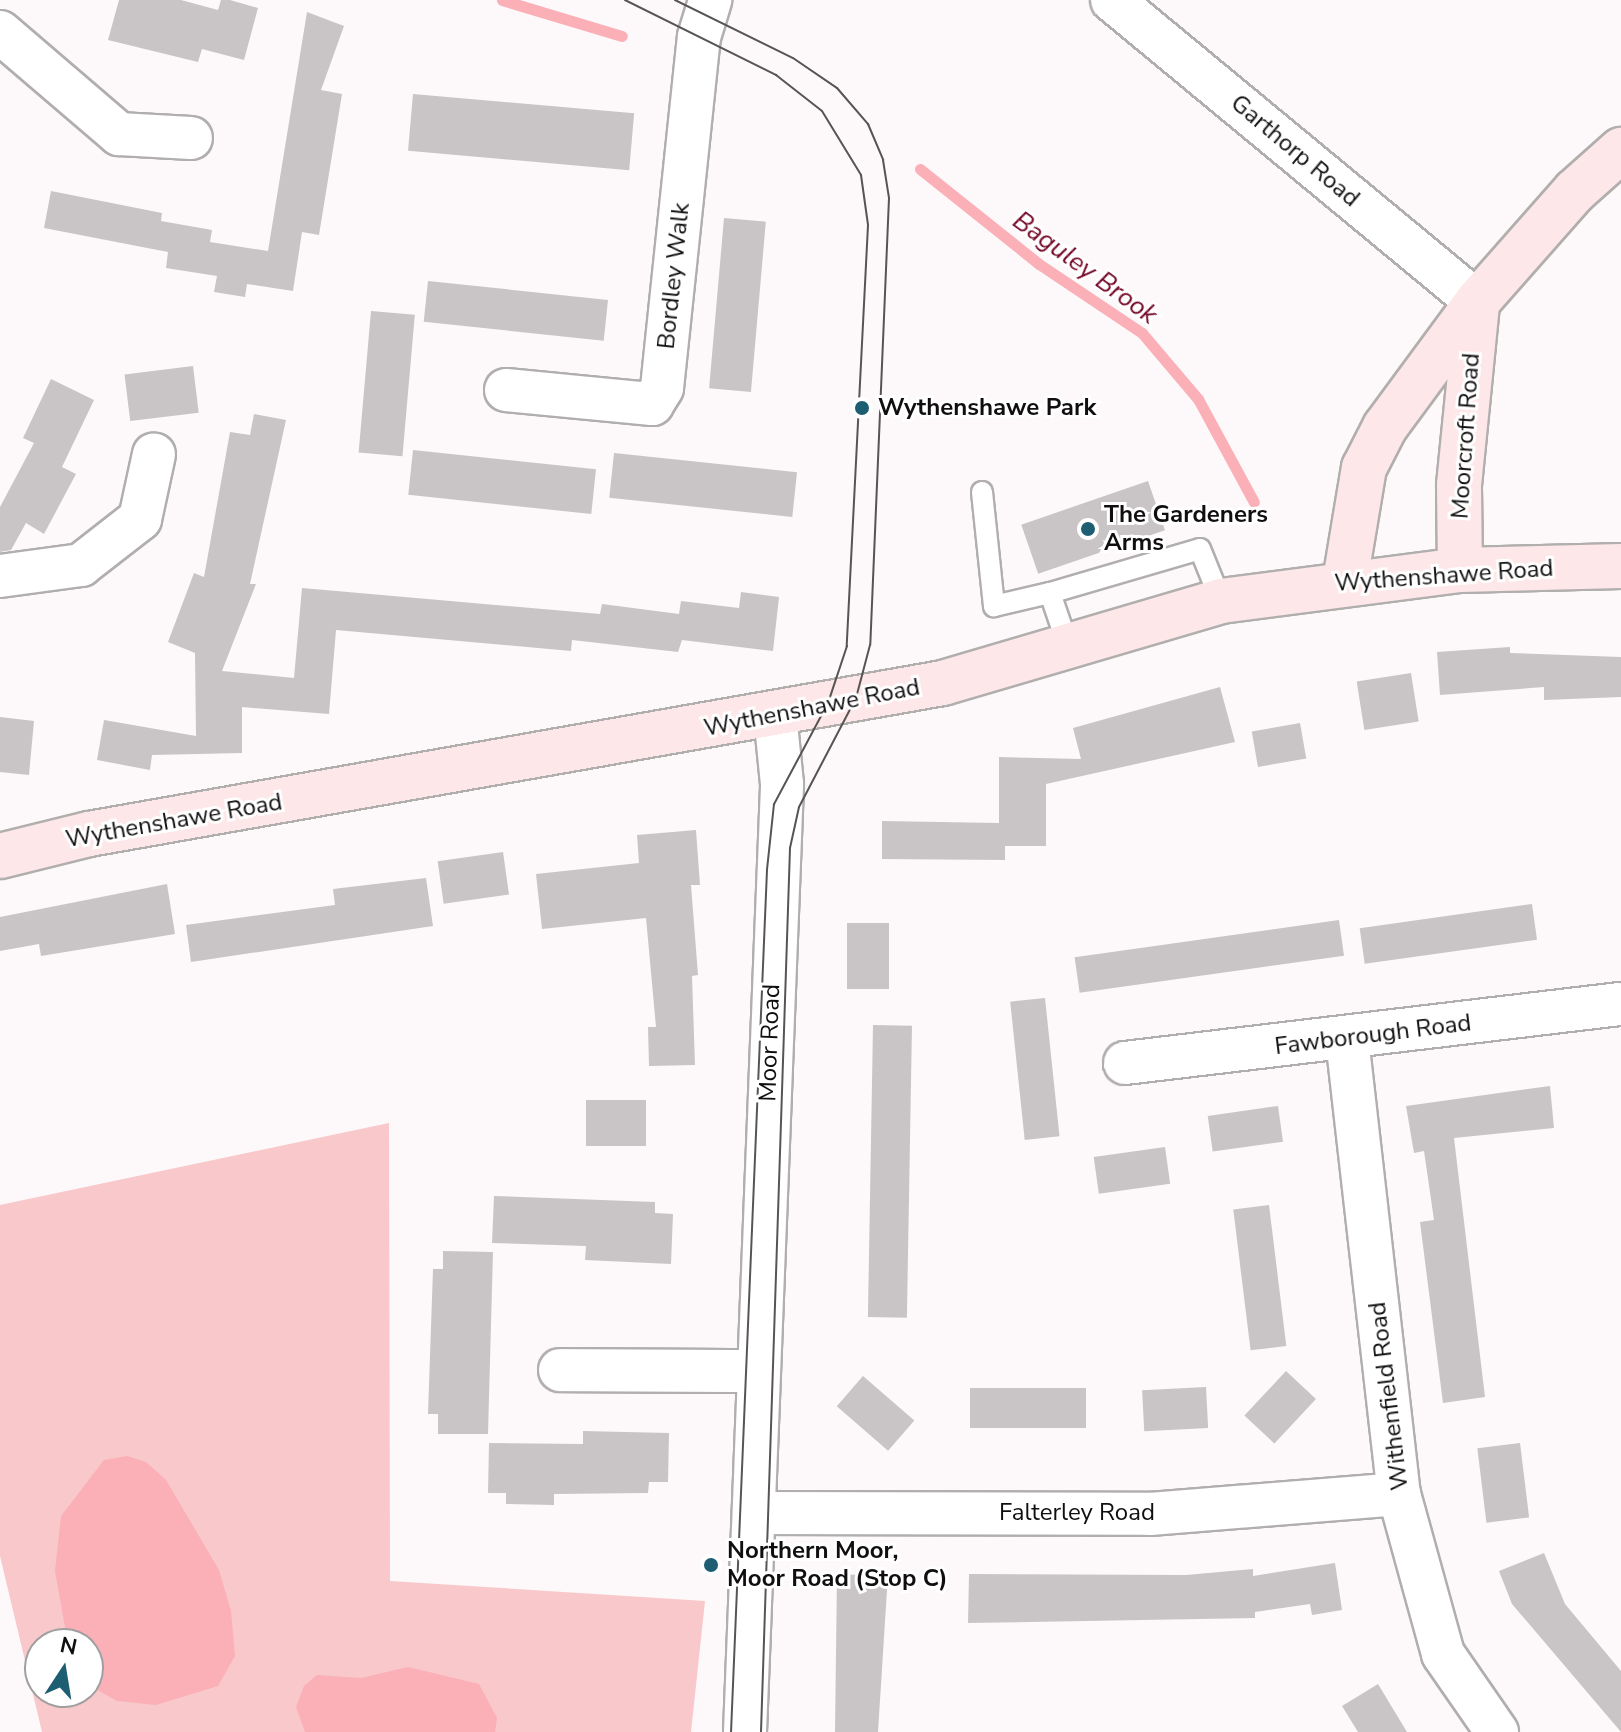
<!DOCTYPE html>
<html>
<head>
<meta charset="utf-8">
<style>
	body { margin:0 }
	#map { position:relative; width:1621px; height:1732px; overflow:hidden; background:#fdf8f9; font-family:"Nunito Sans",sans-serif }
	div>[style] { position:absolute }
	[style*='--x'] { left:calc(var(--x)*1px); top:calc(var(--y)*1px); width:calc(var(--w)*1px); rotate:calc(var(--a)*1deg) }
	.green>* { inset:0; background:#f8c8cb }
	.water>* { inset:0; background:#fab0b6 }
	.stream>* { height:11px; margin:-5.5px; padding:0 5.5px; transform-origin:5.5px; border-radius:5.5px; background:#fab0b6 }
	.building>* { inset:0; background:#c9c5c6; transform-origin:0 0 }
	.roads { filter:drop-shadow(2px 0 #b1aeae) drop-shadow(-2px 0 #b1aeae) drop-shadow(0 2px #b1aeae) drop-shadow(0 -2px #b1aeae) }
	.lane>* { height:20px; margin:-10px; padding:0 10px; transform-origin:10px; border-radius:10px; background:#fff }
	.street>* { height:42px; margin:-21px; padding:0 21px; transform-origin:21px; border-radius:21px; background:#fff }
	.secondary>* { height:44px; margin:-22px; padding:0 22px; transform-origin:22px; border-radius:22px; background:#fde7e8 }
	.tram>* { height:2px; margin:-1px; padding:0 1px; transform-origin:1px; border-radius:1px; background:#575454 }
	.dots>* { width:22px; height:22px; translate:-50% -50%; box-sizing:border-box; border:4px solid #fff; border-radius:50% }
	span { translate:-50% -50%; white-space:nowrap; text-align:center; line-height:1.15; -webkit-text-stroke:6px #fff; paint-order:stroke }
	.street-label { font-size:24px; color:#100e0e }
	.poi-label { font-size:24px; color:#100e0e; font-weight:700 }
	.left { translate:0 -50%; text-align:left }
	.water-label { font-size:26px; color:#720425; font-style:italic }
	.north { position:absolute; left:24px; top:1628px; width:80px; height:80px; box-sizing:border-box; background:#fff; border:2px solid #9f9f9f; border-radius:50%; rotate:12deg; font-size:22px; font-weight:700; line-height:32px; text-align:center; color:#100e0e }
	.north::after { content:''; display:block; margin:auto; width:28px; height:36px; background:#1e5e73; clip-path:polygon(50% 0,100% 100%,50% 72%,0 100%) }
</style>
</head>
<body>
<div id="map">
	<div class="green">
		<div style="clip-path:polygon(evenodd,389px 1123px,390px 1581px,705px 1601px,691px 1732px,42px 1732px,0 1556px,0 1205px,389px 1123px,40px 1644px,88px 1644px,88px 1692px,40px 1692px,40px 1644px)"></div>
	</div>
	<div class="water">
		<div style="clip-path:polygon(127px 1456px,146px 1462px,166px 1480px,219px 1570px,231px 1611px,235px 1656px,218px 1686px,156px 1705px,117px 1701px,90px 1686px,88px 1644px,68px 1644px,55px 1571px,61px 1516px,104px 1460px)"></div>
		<div style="clip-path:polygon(408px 1667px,479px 1684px,497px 1718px,495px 1732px,305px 1732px,296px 1707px,304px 1686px,317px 1675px,361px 1678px)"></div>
	</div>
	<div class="stream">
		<div style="--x:502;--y:0;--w:125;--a:16.7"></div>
		<div style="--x:920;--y:169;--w:152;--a:38.6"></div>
		<div style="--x:1039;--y:264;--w:124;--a:33.8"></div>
		<div style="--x:1142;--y:333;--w:87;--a:49.7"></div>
		<div style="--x:1198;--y:399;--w:117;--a:61.5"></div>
	</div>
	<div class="building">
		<div style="clip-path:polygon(119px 0,181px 0,218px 10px,221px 0,230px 0,258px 8px,244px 60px,202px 49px,198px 62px,108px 40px)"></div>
		<div style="clip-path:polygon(307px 12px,344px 26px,321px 90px,342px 94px,319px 235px,302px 232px,293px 291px,247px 284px,245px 297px,214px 292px,217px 276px,166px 268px,168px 252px,44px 228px,51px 191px,162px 213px,161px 221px,212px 230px,210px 242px,268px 251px)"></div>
		<div style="left:413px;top:94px;width:222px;height:57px;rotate:5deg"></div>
		<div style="left:724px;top:218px;width:42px;height:171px;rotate:5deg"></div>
		<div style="left:428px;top:281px;width:181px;height:41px;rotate:6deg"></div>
		<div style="left:371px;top:311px;width:44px;height:142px;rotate:5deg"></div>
		<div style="left:193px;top:366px;width:47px;height:69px;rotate:83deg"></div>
		<div style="clip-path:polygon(51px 379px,94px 400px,62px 467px,76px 474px,44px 534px,26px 523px,11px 550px,0 552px,0 507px,34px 443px,23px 438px)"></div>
		<div style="clip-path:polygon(254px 414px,286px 420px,250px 584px,256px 584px,222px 671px,294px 678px,302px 588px,600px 614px,602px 604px,679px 614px,681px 601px,739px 608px,741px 592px,779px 597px,773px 651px,682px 640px,678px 652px,572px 640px,571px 651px,336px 630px,329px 714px,242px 707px,242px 753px,152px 755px,150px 770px,97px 760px,104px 720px,196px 736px,195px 653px,168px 642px,194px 573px,204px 577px,230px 432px,250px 435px)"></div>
		<div style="left:413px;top:450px;width:184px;height:45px;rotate:6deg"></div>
		<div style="left:614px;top:453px;width:184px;height:45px;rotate:6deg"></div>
		<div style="left:1148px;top:481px;width:52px;height:134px;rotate:71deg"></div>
		<div style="clip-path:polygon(1510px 647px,1510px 653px,1621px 657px,1621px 697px,1544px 700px,1544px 687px,1440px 695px,1437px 652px)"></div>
		<div style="left:1411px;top:673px;width:49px;height:55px;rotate:81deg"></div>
		<div style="clip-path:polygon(1220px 687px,1235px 742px,1046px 784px,1046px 846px,1005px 846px,1005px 860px,882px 859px,882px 821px,999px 823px,999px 757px,1081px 759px,1073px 728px)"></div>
		<div style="clip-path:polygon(0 717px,34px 721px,29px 775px,0 772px)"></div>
		<div style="left:1300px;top:723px;width:36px;height:49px;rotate:80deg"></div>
		<div style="clip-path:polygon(696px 830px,700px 885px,691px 885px,698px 975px,692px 976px,695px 1065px,649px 1066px,648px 1027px,656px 1027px,646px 918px,542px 929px,536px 874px,639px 863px,637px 835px)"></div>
		<div style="left:503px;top:852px;width:43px;height:66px;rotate:82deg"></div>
		<div style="clip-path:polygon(426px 878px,433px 926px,191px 962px,186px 925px,335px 905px,333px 889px)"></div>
		<div style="clip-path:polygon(167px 884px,175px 934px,41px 956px,39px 944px,0 951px,0 917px)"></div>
		<div style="left:1532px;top:904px;width:36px;height:174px;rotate:82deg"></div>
		<div style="left:1339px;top:920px;width:36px;height:267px;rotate:82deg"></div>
		<div style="left:847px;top:923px;width:42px;height:66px"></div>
		<div style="left:1045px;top:998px;width:139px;height:35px;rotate:84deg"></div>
		<div style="left:873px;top:1025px;width:39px;height:292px;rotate:1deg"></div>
		<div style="clip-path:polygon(1550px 1086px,1554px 1128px,1454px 1138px,1485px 1397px,1443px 1403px,1420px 1222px,1434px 1220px,1424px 1151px,1414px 1153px,1406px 1106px)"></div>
		<div style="left:586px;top:1100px;width:60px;height:46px"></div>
		<div style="left:1278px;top:1106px;width:36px;height:71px;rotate:82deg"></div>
		<div style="left:1165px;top:1147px;width:37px;height:72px;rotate:82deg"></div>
		<div style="clip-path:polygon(494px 1196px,655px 1202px,655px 1213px,673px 1214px,671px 1264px,585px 1260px,586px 1246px,492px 1243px)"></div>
		<div style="left:1269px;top:1205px;width:142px;height:36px;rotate:83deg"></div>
		<div style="clip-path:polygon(443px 1251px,493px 1252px,488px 1434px,438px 1434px,438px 1414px,428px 1414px,433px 1269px,443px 1269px)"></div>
		<div style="left:1286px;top:1371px;width:41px;height:61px;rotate:43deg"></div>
		<div style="left:863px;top:1376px;width:68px;height:40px;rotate:41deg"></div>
		<div style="left:1206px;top:1387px;width:41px;height:64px;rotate:87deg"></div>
		<div style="left:970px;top:1388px;width:116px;height:40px"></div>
		<div style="clip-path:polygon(583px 1431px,669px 1433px,668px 1482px,649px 1482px,648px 1493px,554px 1494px,554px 1505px,506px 1504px,506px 1493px,488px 1493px,489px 1443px,583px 1444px)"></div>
		<div style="left:1520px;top:1443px;width:75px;height:43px;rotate:83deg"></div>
		<div style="clip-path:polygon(1544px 1553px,1565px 1604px,1621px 1671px,1621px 1732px,1512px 1604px,1499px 1571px)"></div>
		<div style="clip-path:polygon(1335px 1563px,1342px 1610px,1312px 1615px,1310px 1604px,1255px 1612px,1255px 1618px,968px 1623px,969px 1574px,1186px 1575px,1253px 1569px,1253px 1576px)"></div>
		<div style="clip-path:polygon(888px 1574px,878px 1732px,835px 1732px,837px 1575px)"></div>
		<div style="clip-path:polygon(1378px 1684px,1407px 1732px,1358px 1732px,1342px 1706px)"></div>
	</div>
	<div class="roads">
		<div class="lane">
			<div style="--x:982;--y:492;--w:115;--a:84"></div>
			<div style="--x:994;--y:606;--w:57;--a:-13.1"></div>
			<div style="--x:1050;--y:593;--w:56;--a:71.2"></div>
			<div style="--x:1050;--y:593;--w:156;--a:-16.3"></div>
			<div style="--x:1200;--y:549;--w:56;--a:68"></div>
		</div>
		<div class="street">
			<div style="--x:1112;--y:0;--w:474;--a:39.6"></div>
			<div style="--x:0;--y:32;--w:157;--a:40.6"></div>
			<div style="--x:119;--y:134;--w:72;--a:3.2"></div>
			<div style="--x:506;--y:390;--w:147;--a:5.5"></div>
			<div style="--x:652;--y:404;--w:19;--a:-58"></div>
			<div style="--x:662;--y:388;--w:353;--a:-84"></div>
			<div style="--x:699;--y:37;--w:39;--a:-73"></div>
			<div style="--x:0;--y:576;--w:82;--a:-7.7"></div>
			<div style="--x:81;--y:565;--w:75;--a:-37.9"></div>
			<div style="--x:140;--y:519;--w:66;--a:-77.8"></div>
			<div style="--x:1347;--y:1039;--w:458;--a:83.5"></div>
			<div style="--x:1399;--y:1494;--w:166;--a:74.6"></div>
			<div style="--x:1443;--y:1654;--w:95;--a:55.3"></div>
			<div style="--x:1125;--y:1063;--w:499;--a:-6.8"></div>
			<div style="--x:560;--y:1370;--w:199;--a:0.3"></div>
			<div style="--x:754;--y:1513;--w:396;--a:0.1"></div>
			<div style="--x:1150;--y:1514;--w:250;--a:-4.6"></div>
			<div style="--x:745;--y:1732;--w:949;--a:-87.76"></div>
			<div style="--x:782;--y:784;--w:70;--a:-95.7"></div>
		</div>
		<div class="secondary">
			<div style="--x:1460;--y:570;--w:85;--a:-90.7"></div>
			<div style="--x:1459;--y:485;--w:181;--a:-84.3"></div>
			<div style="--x:1345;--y:581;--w:115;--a:-80.5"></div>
			<div style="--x:1364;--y:468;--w:46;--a:-62.9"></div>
			<div style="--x:1385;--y:427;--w:155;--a:-53.6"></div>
			<div style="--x:1477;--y:302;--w:148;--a:-48.6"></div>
			<div style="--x:1575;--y:191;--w:62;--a:-41.7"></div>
			<div style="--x:0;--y:856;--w:92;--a:-13.9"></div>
			<div style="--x:89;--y:834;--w:867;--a:-10.03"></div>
			<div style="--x:943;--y:683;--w:290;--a:-16.4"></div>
			<div style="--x:1221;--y:601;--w:241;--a:-7.4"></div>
			<div style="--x:1460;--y:570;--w:161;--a:-1.4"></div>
		</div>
	</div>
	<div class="tram">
		<div style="--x:625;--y:0;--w:169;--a:26.4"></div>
		<div style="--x:776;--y:75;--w:58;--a:38"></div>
		<div style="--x:822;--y:111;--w:75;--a:58.6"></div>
		<div style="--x:861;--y:175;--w:50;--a:82"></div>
		<div style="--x:868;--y:225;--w:422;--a:92.9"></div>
		<div style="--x:847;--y:646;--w:60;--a:108.4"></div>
		<div style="--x:828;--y:703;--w:115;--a:118.1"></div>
		<div style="--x:774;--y:804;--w:66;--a:96.1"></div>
		<div style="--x:767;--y:870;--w:863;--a:92.39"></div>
		<div style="--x:675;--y:0;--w:131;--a:26.2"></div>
		<div style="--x:793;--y:58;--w:53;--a:34.3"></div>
		<div style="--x:837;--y:88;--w:48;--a:49.3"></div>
		<div style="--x:868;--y:124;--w:39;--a:67"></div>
		<div style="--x:883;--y:160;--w:38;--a:81"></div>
		<div style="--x:889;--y:198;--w:447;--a:92.4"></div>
		<div style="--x:870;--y:645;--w:55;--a:104.8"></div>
		<div style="--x:856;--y:698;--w:123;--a:117.6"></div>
		<div style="--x:799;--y:807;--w:42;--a:102.4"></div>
		<div style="--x:790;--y:848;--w:884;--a:91.88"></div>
	</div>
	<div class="dots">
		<div style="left:862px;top:408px;background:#1e5e73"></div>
		<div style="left:1088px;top:529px;background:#1e5e73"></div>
		<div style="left:711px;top:1565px;background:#1e5e73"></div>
	</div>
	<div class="street-label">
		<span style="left:1295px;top:151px;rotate:40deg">Garthorp Road</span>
		<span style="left:674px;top:276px;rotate:-84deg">Bordley Walk</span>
		<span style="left:1466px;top:436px;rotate:-86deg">Moorcroft Road</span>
		<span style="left:1444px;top:576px;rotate:-4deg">Wythenshawe Road</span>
		<span style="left:812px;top:708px;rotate:-11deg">Wythenshawe Road</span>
		<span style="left:174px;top:821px;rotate:-10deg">Wythenshawe Road</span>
		<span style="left:1373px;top:1035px;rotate:-7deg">Fawborough Road</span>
		<span style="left:770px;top:1043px;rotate:-88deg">Moor Road</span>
		<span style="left:1389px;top:1396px;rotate:-97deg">Withenfield Road</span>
		<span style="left:1077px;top:1513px">Falterley Road</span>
	</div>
	<div class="poi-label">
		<span class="left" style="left:878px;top:408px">Wythenshawe Park</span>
		<span class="left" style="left:1104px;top:529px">The Gardeners<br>Arms</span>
		<span class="left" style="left:727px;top:1565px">Northern Moor,<br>Moor Road (Stop C)</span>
	</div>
	<div class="water-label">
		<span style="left:1085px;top:268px;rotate:36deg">Baguley Brook</span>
	</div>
	<div class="north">N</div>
</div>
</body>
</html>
